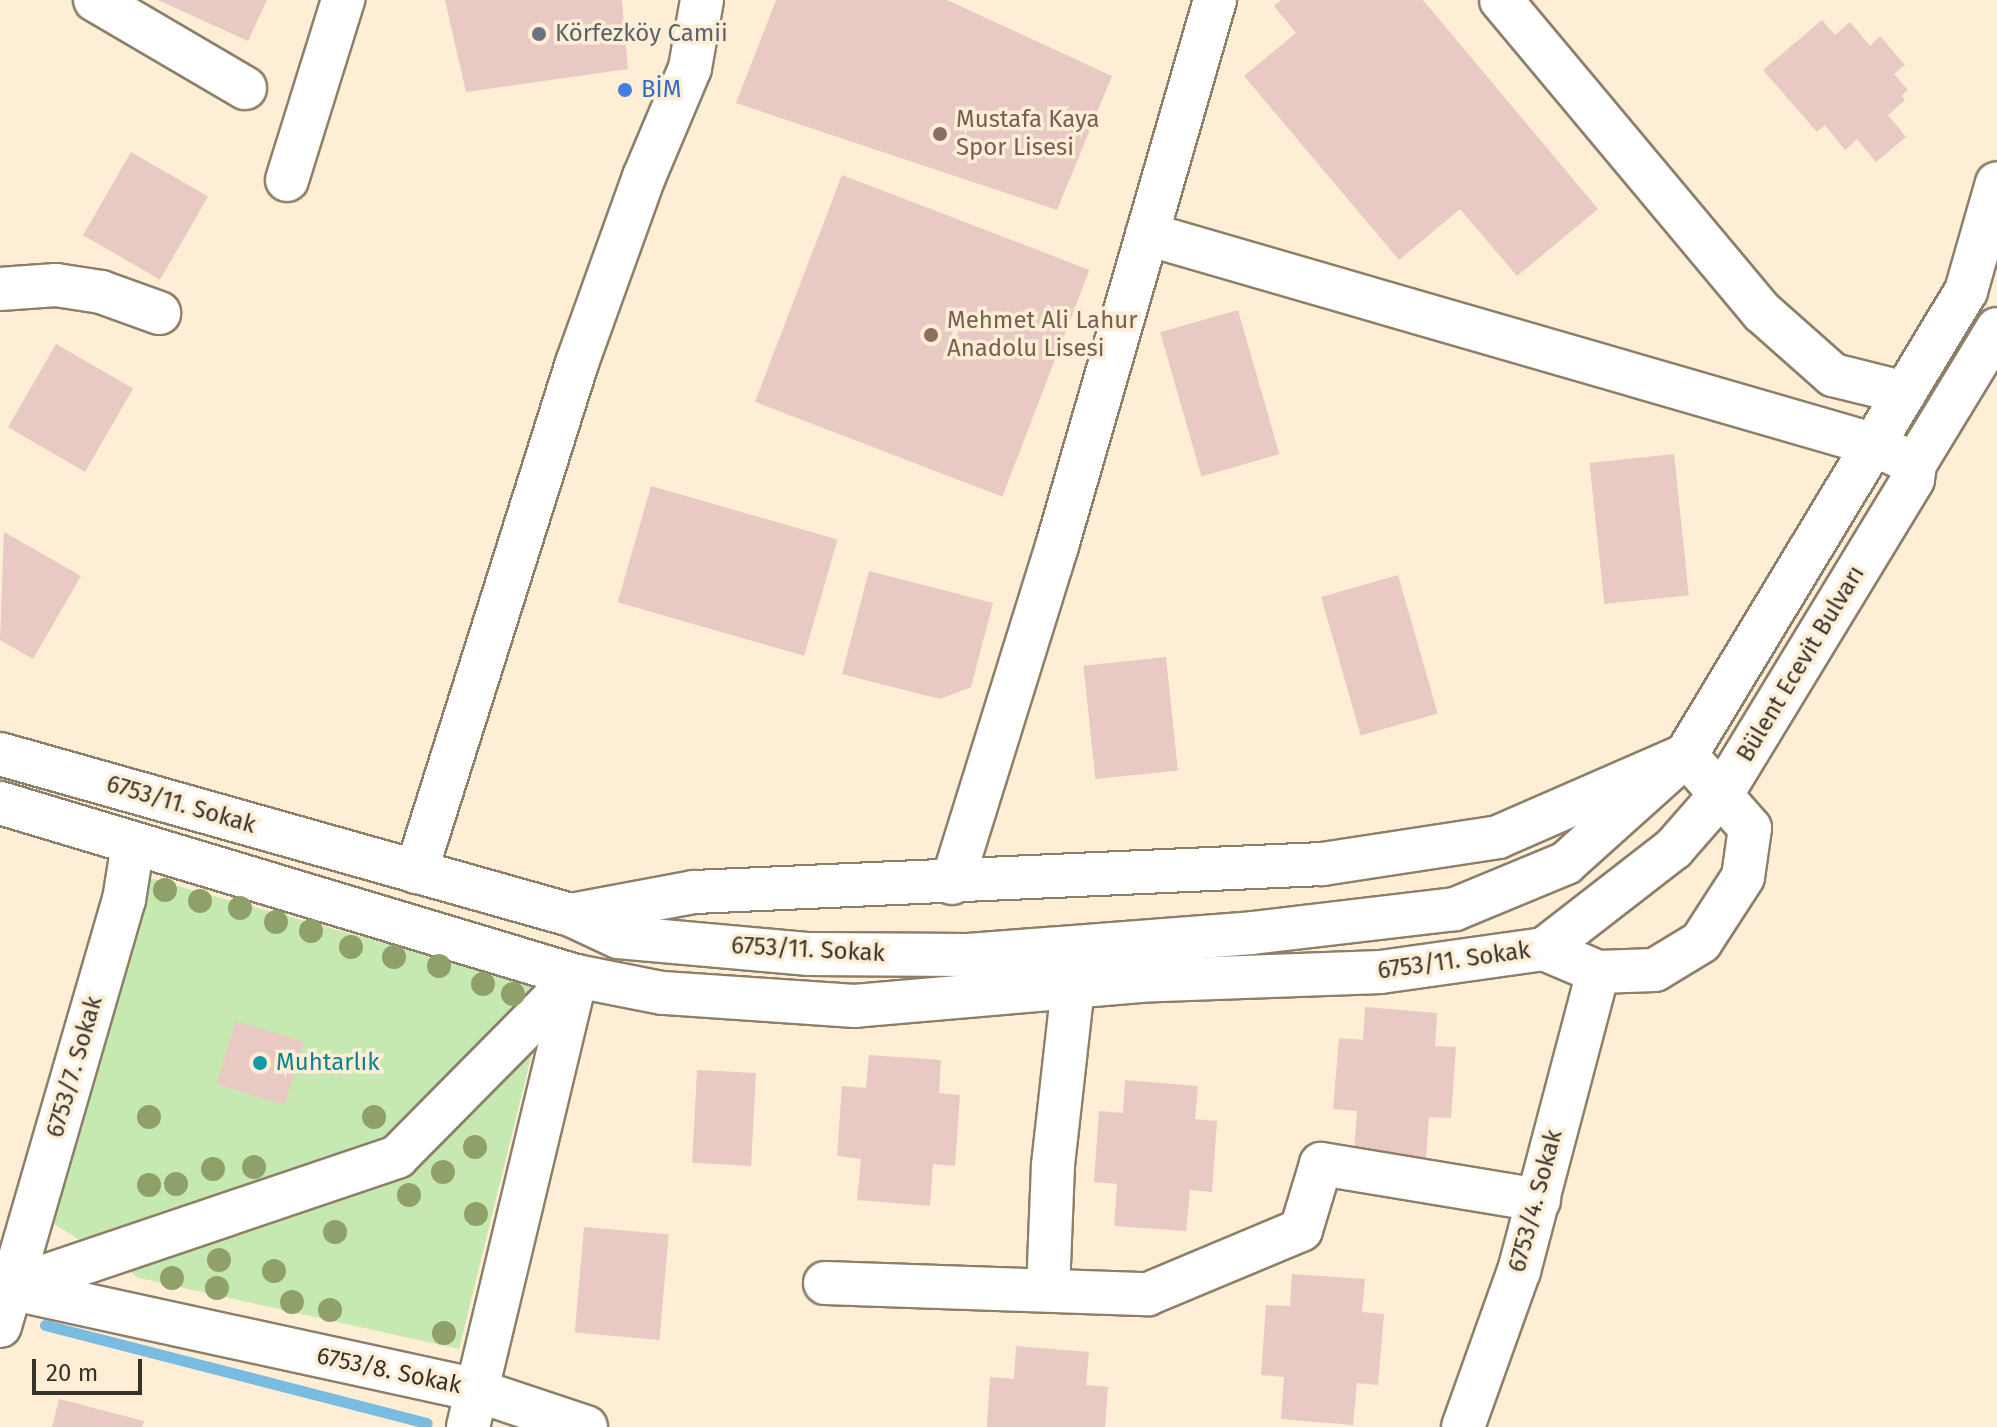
<!DOCTYPE html>
<html>
<head>
<meta charset="utf-8">
<style>
	body { margin:0 }
	#map { position:relative; width:1997px; height:1427px; overflow:hidden; background:#fdeed5; font-family:"Fira Sans",sans-serif }
	div>[style] { position:absolute }
	[style*='--x'] { left:calc(var(--x)*1px); top:calc(var(--y)*1px); width:calc(var(--w)*1px); rotate:calc(var(--a)*1deg) }
	.green>* { inset:0; background:#c6e8b1 }
	.stream>* { height:11px; margin:-5.5px; padding:0 5.5px; transform-origin:5.5px; border-radius:5.5px; background:#79bce1 }
	.building>* { inset:0; background:#e8c9c3; transform-origin:0 0 }
	.roads { filter:drop-shadow(2px 0 #8d7f69) drop-shadow(-2px 0 #8d7f69) drop-shadow(0 2px #8d7f69) drop-shadow(0 -2px #8d7f69) }
	.minor>* { height:42px; margin:-21px; padding:0 21px; transform-origin:21px; border-radius:21px; background:#fff }
	.trees>* { width:24px; height:24px; margin:-12px; border-radius:50%; background:#90a069 }
	.dots>* { width:22px; height:22px; translate:-50% -50%; box-sizing:border-box; border:4px solid #fdeed5; border-radius:50% }
	span { translate:-50% -50%; white-space:nowrap; text-align:center; line-height:1.15; -webkit-text-stroke:7px #fdeed5; paint-order:stroke }
	.worship-label { font-size:24px; color:#5b616d }
	.left { translate:0 -50%; text-align:left }
	.shop-label { font-size:24px; color:#366cbe }
	.education-label { font-size:24px; color:#785e54 }
	.street-label { font-size:24px; color:#383229 }
	.culture-label { font-size:24px; color:#0d838f }
	.scale { position:absolute; left:32px; top:1359px; width:110px; height:36px; box-sizing:border-box; border:4px solid #383229; border-top:0; padding-left:10px; font-size:24px; line-height:28px; white-space:nowrap; color:#383229; -webkit-text-stroke:6px #fdeed5; paint-order:stroke }
</style>
</head>
<body>
<div id="map">
	<div class="green">
		<div style="clip-path:polygon(149px 878px,548px 988px,459px 1349px,139px 1278px,45px 1218px)"></div>
	</div>
	<div class="stream">
		<div style="--x:45;--y:1325;--w:394;--a:14.4"></div>
	</div>
	<div class="building">
		<div style="clip-path:polygon(158px 0,267px 0,248px 41px)"></div>
		<div style="clip-path:polygon(445px 0,622px 0,628px 69px,466px 92px)"></div>
		<div style="clip-path:polygon(776px 0,947px 0,1112px 76px,1057px 210px,736px 103px)"></div>
		<div style="clip-path:polygon(1281px 0,1423px 0,1598px 209px,1517px 276px,1460px 209px,1399px 260px,1244px 76px,1296px 33px,1274px 6px)"></div>
		<div style="clip-path:polygon(1822px 20px,1835px 35px,1850px 22px,1870px 46px,1880px 36px,1905px 65px,1894px 74px,1908px 90px,1902px 95px,1905px 100px,1888px 115px,1906px 137px,1876px 162px,1857px 139px,1845px 150px,1825px 125px,1817px 132px,1763px 70px)"></div>
		<div style="left:131px;top:152px;width:89px;height:96px;rotate:30deg"></div>
		<div style="left:842px;top:175px;width:265px;height:243px;rotate:21deg"></div>
		<div style="left:1238px;top:310px;width:150px;height:81px;rotate:74deg"></div>
		<div style="left:56px;top:344px;width:89px;height:96px;rotate:30deg"></div>
		<div style="left:1674px;top:454px;width:142px;height:85px;rotate:84deg"></div>
		<div style="left:651px;top:486px;width:194px;height:121px;rotate:16deg"></div>
		<div style="clip-path:polygon(4px 532px,81px 576px,33px 659px,0 640px)"></div>
		<div style="clip-path:polygon(869px 571px,993px 603px,971px 687px,940px 699px,842px 674px)"></div>
		<div style="left:1398px;top:575px;width:144px;height:80px;rotate:74deg"></div>
		<div style="left:1166px;top:657px;width:114px;height:83px;rotate:84deg"></div>
		<div style="clip-path:polygon(1365px 1007px,1437px 1013px,1435px 1046px,1456px 1047px,1451px 1118px,1429px 1117px,1426px 1158px,1354px 1152px,1357px 1111px,1333px 1109px,1339px 1038px,1363px 1040px)"></div>
		<div style="left:236px;top:1021px;width:71px;height:66px;rotate:17deg"></div>
		<div style="clip-path:polygon(869px 1055px,941px 1060px,939px 1093px,960px 1095px,955px 1166px,933px 1164px,930px 1206px,857px 1200px,861px 1159px,837px 1156px,842px 1086px,866px 1088px)"></div>
		<div style="left:697px;top:1070px;width:59px;height:93px;rotate:3deg"></div>
		<div style="clip-path:polygon(1125px 1080px,1198px 1086px,1195px 1119px,1217px 1121px,1212px 1192px,1190px 1190px,1186px 1231px,1114px 1226px,1117px 1184px,1094px 1182px,1099px 1111px,1123px 1113px)"></div>
		<div style="left:584px;top:1227px;width:85px;height:106px;rotate:5deg"></div>
		<div style="clip-path:polygon(1292px 1274px,1365px 1279px,1362px 1312px,1384px 1314px,1378px 1385px,1357px 1383px,1353px 1425px,1281px 1419px,1284px 1377px,1261px 1375px,1266px 1305px,1290px 1306px)"></div>
		<div style="clip-path:polygon(1016px 1346px,1089px 1352px,1086px 1385px,1108px 1387px,1105px 1427px,987px 1427px,990px 1377px,1014px 1379px)"></div>
		<div style="clip-path:polygon(59px 1399px,144px 1421px,142px 1427px,52px 1427px)"></div>
	</div>
	<div class="roads">
		<div class="minor">
			<div style="--x:95;--y:0;--w:174;--a:30.4"></div>
			<div style="--x:1501;--y:0;--w:407;--a:50.1"></div>
			<div style="--x:1762;--y:312;--w:95;--a:41.6"></div>
			<div style="--x:1833;--y:375;--w:74;--a:14"></div>
			<div style="--x:287;--y:180;--w:189;--a:-72.7"></div>
			<div style="--x:1147;--y:234;--w:758;--a:16.16"></div>
			<div style="--x:1875;--y:445;--w:44;--a:25.4"></div>
			<div style="--x:0;--y:289;--w:56;--a:-4.1"></div>
			<div style="--x:56;--y:285;--w:46;--a:8.8"></div>
			<div style="--x:101;--y:292;--w:62;--a:19.9"></div>
			<div style="--x:0;--y:754;--w:593;--a:15.75"></div>
			<div style="--x:571;--y:915;--w:52;--a:25.1"></div>
			<div style="--x:618;--y:937;--w:192;--a:5.1"></div>
			<div style="--x:809;--y:954;--w:159;--a:0.4"></div>
			<div style="--x:968;--y:955;--w:285;--a:-4.4"></div>
			<div style="--x:1252;--y:933;--w:204;--a:-6.7"></div>
			<div style="--x:1455;--y:909;--w:120;--a:-22.5"></div>
			<div style="--x:1566;--y:863;--w:161;--a:-42"></div>
			<div style="--x:1686;--y:755;--w:97;--a:48.8"></div>
			<div style="--x:1750;--y:828;--w:49;--a:98.1"></div>
			<div style="--x:1743;--y:877;--w:77;--a:122.9"></div>
			<div style="--x:1701;--y:942;--w:54;--a:148.7"></div>
			<div style="--x:1655;--y:970;--w:57;--a:178"></div>
			<div style="--x:1598;--y:972;--w:59;--a:-156.9"></div>
			<div style="--x:1544;--y:949;--w:165;--a:172"></div>
			<div style="--x:1381;--y:972;--w:241;--a:177.9"></div>
			<div style="--x:1140;--y:981;--w:286;--a:175"></div>
			<div style="--x:855;--y:1006;--w:193;--a:-176.1"></div>
			<div style="--x:662;--y:993;--w:88;--a:-168.8"></div>
			<div style="--x:576;--y:976;--w:601;--a:-163.28"></div>
			<div style="--x:416;--y:872;--w:534;--a:-72.45"></div>
			<div style="--x:577;--y:363;--w:198;--a:-70.2"></div>
			<div style="--x:644;--y:177;--w:118;--a:-67.1"></div>
			<div style="--x:690;--y:68;--w:69;--a:-80"></div>
			<div style="--x:952;--y:883;--w:353;--a:-72.7"></div>
			<div style="--x:1057;--y:546;--w:568;--a:-73.86"></div>
			<div style="--x:571;--y:915;--w:125;--a:-10.6"></div>
			<div style="--x:694;--y:892;--w:629;--a:-2.55"></div>
			<div style="--x:1322;--y:864;--w:178;--a:-8.7"></div>
			<div style="--x:1498;--y:837;--w:205;--a:-23.6"></div>
			<div style="--x:1686;--y:755;--w:542;--a:-58.89"></div>
			<div style="--x:1966;--y:291;--w:112;--a:-74"></div>
			<div style="--x:1544;--y:949;--w:165;--a:-37.8"></div>
			<div style="--x:1674;--y:848;--w:74;--a:-48.8"></div>
			<div style="--x:1723;--y:792;--w:366;--a:-58.7"></div>
			<div style="--x:1913;--y:479;--w:15;--a:-82"></div>
			<div style="--x:1915;--y:464;--w:158;--a:-58.7"></div>
			<div style="--x:825;--y:1283;--w:323;--a:2"></div>
			<div style="--x:1148;--y:1294;--w:166;--a:-22.7"></div>
			<div style="--x:1301;--y:1230;--w:69;--a:-73.1"></div>
			<div style="--x:1321;--y:1164;--w:221;--a:9.4"></div>
			<div style="--x:9;--y:1288;--w:477;--a:12.3"></div>
			<div style="--x:475;--y:1390;--w:117;--a:18.4"></div>
			<div style="--x:10;--y:1288;--w:409;--a:-18.7"></div>
			<div style="--x:397;--y:1157;--w:255;--a:-45.3"></div>
			<div style="--x:1048;--y:1290;--w:125;--a:-87.7"></div>
			<div style="--x:1053;--y:1165;--w:179;--a:-83.6"></div>
			<div style="--x:0;--y:1326;--w:444;--a:-73.8"></div>
			<div style="--x:124;--y:900;--w:57;--a:-80.9"></div>
			<div style="--x:468;--y:1427;--w:463;--a:-76.5"></div>
			<div style="--x:1463;--y:1427;--w:166;--a:-70.3"></div>
			<div style="--x:1519;--y:1271;--w:309;--a:-75.2"></div>
		</div>
	</div>
	<div class="trees">
		<div style="left:165px;top:890px"></div>
		<div style="left:200px;top:901px"></div>
		<div style="left:240px;top:908px"></div>
		<div style="left:276px;top:922px"></div>
		<div style="left:311px;top:931px"></div>
		<div style="left:351px;top:947px"></div>
		<div style="left:394px;top:957px"></div>
		<div style="left:439px;top:966px"></div>
		<div style="left:483px;top:984px"></div>
		<div style="left:513px;top:994px"></div>
		<div style="left:149px;top:1117px"></div>
		<div style="left:374px;top:1117px"></div>
		<div style="left:475px;top:1147px"></div>
		<div style="left:254px;top:1167px"></div>
		<div style="left:213px;top:1169px"></div>
		<div style="left:443px;top:1172px"></div>
		<div style="left:176px;top:1184px"></div>
		<div style="left:149px;top:1185px"></div>
		<div style="left:409px;top:1195px"></div>
		<div style="left:476px;top:1214px"></div>
		<div style="left:335px;top:1232px"></div>
		<div style="left:219px;top:1260px"></div>
		<div style="left:274px;top:1271px"></div>
		<div style="left:172px;top:1278px"></div>
		<div style="left:217px;top:1288px"></div>
		<div style="left:292px;top:1302px"></div>
		<div style="left:330px;top:1310px"></div>
		<div style="left:444px;top:1333px"></div>
	</div>
	<div class="dots">
		<div style="left:539px;top:34px;background:#6b7280"></div>
		<div style="left:625px;top:90px;background:#3f7fe0"></div>
		<div style="left:940px;top:134px;background:#8d6e63"></div>
		<div style="left:931px;top:335px;background:#8d6e63"></div>
		<div style="left:260px;top:1063px;background:#0f9aa8"></div>
	</div>
	<div class="worship-label">
		<span class="left" style="left:555px;top:34px">Körfezköy Camii</span>
	</div>
	<div class="shop-label">
		<span class="left" style="left:641px;top:90px">BİM</span>
	</div>
	<div class="education-label">
		<span class="left" style="left:956px;top:134px">Mustafa Kaya<br>Spor Lisesi</span>
		<span class="left" style="left:947px;top:335px">Mehmet Ali Lahur<br>Anadolu Lisesi</span>
	</div>
	<div class="street-label">
		<span style="left:1801px;top:664px;rotate:-59deg">Bülent Ecevit Bulvarı</span>
		<span style="left:181px;top:805px;rotate:16deg">6753/11. Sokak</span>
		<span style="left:808px;top:950px;rotate:3deg">6753/11. Sokak</span>
		<span style="left:1454px;top:961px;rotate:-8deg">6753/11. Sokak</span>
		<span style="left:75px;top:1067px;rotate:-74deg">6753/7. Sokak</span>
		<span style="left:1536px;top:1201px;rotate:-75deg">6753/4. Sokak</span>
		<span style="left:389px;top:1371px;rotate:12deg">6753/8. Sokak</span>
	</div>
	<div class="culture-label">
		<span class="left" style="left:276px;top:1063px">Muhtarlık</span>
	</div>
	<div class="scale">20 m</div>
</div>
</body>
</html>
